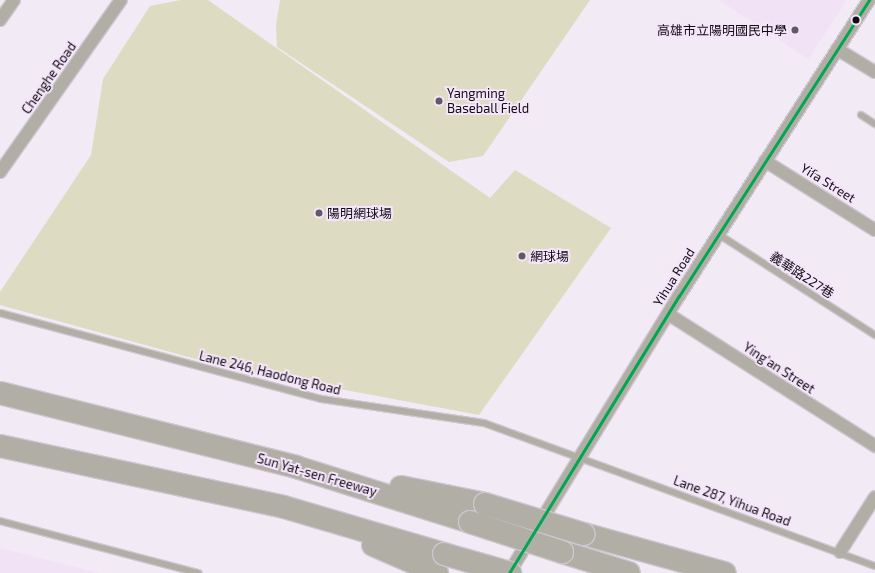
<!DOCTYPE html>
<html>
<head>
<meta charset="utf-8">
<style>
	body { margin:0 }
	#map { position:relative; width:875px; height:573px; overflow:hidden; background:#f2eaf5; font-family:"Exo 2","Noto Sans TC",sans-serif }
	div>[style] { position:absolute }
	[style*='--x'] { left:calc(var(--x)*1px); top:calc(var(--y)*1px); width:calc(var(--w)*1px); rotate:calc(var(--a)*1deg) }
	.built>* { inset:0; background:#f1e2f6 }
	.green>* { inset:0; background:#dedbc3 }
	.roads { filter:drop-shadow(1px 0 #cdc7d0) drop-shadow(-1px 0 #cdc7d0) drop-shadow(0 1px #cdc7d0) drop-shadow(0 -1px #cdc7d0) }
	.service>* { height:6px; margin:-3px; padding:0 3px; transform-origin:3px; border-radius:3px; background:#b1aea5 }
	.minor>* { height:12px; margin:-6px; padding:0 6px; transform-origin:6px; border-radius:6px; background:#b1aea5 }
	.motorway>* { height:22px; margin:-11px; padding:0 11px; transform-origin:11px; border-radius:11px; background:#b1aea6 }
	.bridges { filter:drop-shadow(1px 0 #cdc7d0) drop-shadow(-1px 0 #cdc7d0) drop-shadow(0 1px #cdc7d0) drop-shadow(0 -1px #cdc7d0) }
	.motorway-bridge>* { height:22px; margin:-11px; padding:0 11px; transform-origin:11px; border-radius:11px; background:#b1aea6 }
	.bus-1>* { height:3px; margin:-1.5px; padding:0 1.5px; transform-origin:1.5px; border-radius:1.5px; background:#00a651 }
	.dots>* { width:11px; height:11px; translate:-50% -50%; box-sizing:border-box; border:2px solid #f5e5fa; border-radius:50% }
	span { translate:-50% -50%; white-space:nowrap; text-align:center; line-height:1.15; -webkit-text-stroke:4px #f5e5fa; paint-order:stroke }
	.poi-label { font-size:13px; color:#110c13 }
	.right { translate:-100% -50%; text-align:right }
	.left { translate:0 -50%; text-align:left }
	.street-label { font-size:13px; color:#110c13 }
</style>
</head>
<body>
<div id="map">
	<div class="built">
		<div style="clip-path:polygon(719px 0,847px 0,808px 59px)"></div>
		<div style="clip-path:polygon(0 548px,99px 573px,0 573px)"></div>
	</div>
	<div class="green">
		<div style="clip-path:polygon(181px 0,208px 0,490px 198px,515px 170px,611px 228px,479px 415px,232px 369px,0 305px,0 292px,91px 155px,103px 79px,150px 6px)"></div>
		<div style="clip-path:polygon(280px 0,590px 0,483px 156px,449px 162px,277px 47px,276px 25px)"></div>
	</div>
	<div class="roads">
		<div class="service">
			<div style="--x:861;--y:115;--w:17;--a:33"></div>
			<div style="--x:718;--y:234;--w:187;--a:32.8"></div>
			<div style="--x:0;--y:313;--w:332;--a:15"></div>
			<div style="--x:321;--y:399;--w:165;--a:8.4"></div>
			<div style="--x:484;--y:423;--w:416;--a:20.1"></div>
			<div style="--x:0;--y:521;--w:205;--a:14.7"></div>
		</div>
		<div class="minor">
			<div style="--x:0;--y:20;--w:24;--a:-55"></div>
			<div style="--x:837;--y:49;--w:44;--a:31.2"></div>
			<div style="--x:765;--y:161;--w:130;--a:32.1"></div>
			<div style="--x:0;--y:172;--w:210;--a:-54.9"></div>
			<div style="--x:668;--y:314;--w:246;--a:32.5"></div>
			<div style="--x:840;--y:552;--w:65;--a:-57.5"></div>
			<div style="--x:509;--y:573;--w:325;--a:-58.5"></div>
			<div style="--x:679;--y:296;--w:352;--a:-57.3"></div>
		</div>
		<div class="motorway">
			<div style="--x:0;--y:393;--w:305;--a:14"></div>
			<div style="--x:296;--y:467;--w:182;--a:17.5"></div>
			<div style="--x:0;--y:446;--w:290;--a:12.1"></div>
			<div style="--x:284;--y:507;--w:167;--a:16.4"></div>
			<div style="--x:401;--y:487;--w:86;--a:11.4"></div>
			<div style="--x:584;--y:534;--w:146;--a:15.5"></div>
			<div style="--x:373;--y:545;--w:70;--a:23.6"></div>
			<div style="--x:562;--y:552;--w:70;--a:17.4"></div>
		</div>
	</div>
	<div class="bridges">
		<div class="motorway-bridge">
			<div style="--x:485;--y:504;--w:103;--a:16.9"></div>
			<div style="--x:470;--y:522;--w:97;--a:18.1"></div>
			<div style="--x:444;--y:554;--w:69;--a:16.1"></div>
		</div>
	</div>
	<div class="bus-1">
		<div style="--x:509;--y:573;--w:325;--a:-58.5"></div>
		<div style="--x:679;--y:296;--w:352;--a:-57.3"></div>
	</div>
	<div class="dots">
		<div style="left:856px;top:20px;background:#110c13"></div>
		<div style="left:795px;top:30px;background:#605a62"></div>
		<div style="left:439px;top:101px;background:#605a62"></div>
		<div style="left:319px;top:213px;background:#605a62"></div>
		<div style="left:522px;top:256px;background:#605a62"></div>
	</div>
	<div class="poi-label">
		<span class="right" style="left:787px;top:30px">高雄市立陽明國民中學</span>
		<span class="left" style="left:447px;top:101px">Yangming<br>Baseball Field</span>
		<span class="left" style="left:327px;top:213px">陽明網球場</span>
		<span class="left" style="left:530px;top:256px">網球場</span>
	</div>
	<div class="street-label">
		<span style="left:49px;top:78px;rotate:-55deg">Chenghe Road</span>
		<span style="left:828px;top:183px;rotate:32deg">Yifa Street</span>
		<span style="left:802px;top:275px;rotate:33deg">義華路227巷</span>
		<span style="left:674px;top:277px;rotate:-58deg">Yihua Road</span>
		<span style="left:779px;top:368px;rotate:33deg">Ying'an Street</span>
		<span style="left:270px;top:373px;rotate:14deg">Lane 246, Haodong Road</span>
		<span style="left:317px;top:475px;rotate:16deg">Sun Yat-sen Freeway</span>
		<span style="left:732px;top:501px;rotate:20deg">Lane 287, Yihua Road</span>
	</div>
</div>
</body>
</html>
